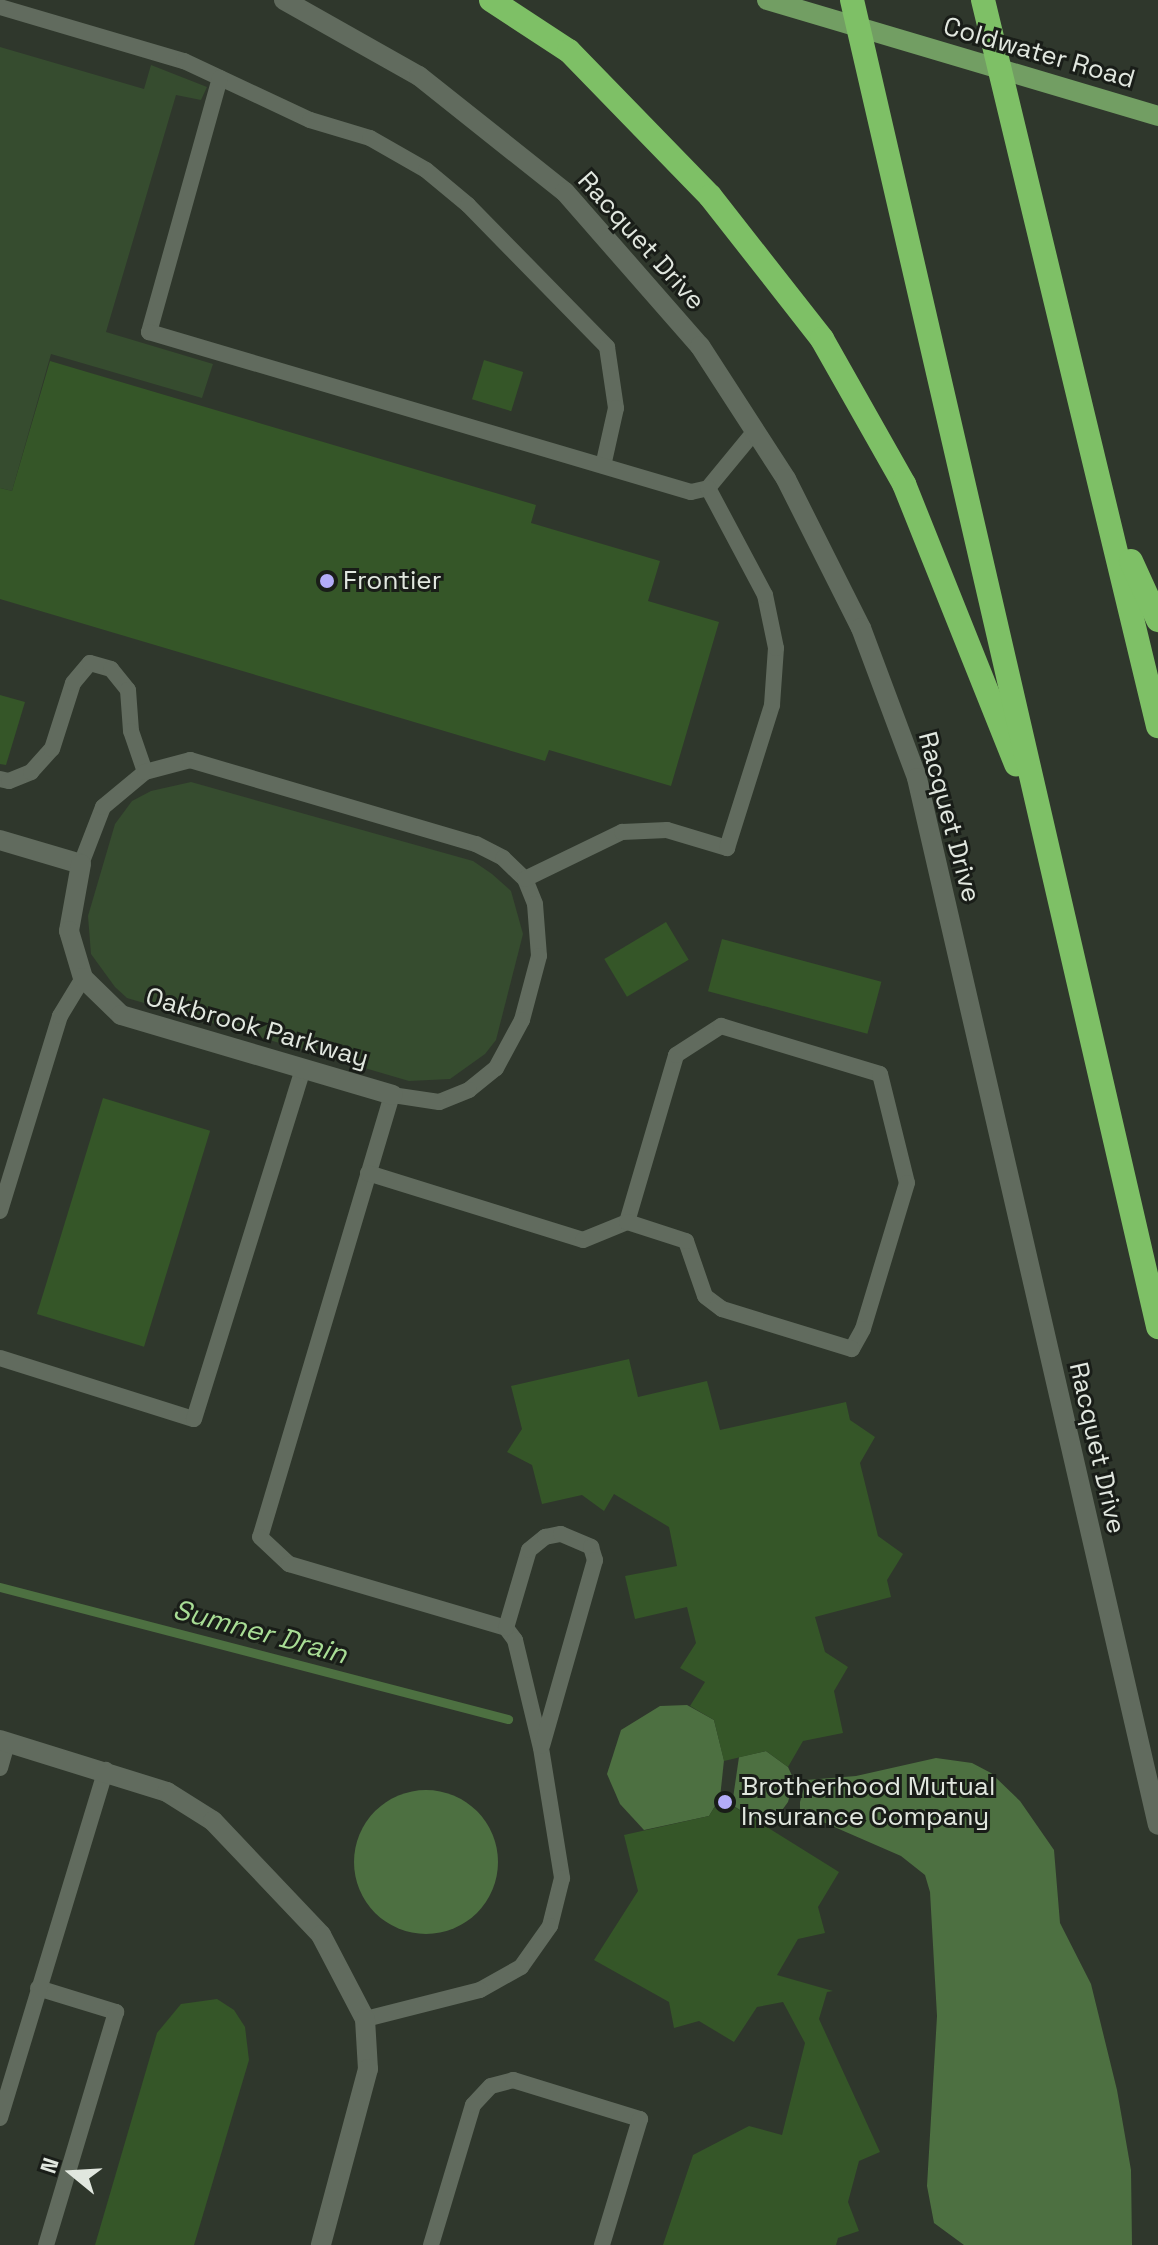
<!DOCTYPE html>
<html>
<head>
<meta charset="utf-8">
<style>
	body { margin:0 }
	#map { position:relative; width:1158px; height:2245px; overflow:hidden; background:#2f372c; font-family:"Space Grotesk",sans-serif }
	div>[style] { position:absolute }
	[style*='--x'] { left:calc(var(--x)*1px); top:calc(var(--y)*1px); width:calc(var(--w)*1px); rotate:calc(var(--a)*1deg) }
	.green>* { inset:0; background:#364c2f }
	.water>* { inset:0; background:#4d7041 }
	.round { border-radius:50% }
	.stream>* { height:9px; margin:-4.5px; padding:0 4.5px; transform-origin:4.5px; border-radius:4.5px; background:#4d7041 }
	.building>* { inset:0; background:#355628; transform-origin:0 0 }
	.lane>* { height:16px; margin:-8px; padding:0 8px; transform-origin:8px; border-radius:8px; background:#616b5e }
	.street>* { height:20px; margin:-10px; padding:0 10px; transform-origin:10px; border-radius:10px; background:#616b5e }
	.primary>* { height:20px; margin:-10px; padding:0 10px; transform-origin:10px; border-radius:10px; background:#729e63 }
	.highway>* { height:24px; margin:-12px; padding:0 12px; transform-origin:12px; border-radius:12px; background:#7ec066 }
	.dots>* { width:22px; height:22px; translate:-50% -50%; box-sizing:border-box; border:4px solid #191d18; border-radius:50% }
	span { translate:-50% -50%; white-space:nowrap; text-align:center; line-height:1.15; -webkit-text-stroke:6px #191d18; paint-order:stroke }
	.street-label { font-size:26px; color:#e1e7df }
	.poi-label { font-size:26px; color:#e1e7df }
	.left { translate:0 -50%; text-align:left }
	.water-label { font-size:28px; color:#a8dd95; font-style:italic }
	.north { position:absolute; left:32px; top:2133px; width:80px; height:80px; -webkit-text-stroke:6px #191d18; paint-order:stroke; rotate:288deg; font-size:22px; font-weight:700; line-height:32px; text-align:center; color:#e1e7df }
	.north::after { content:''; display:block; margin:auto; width:28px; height:36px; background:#e1e7df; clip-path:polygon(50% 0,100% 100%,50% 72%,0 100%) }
</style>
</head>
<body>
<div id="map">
	<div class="green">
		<div style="clip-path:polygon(0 47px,144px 89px,151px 65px,207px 87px,201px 100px,176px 95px,106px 332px,213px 364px,202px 398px,51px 354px,12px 491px,0 488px)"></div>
		<div style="clip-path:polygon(191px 782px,473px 861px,492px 874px,511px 891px,523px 934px,496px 1040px,485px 1054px,450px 1079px,409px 1081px,127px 998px,115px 987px,91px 954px,88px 916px,115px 824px,132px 801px,151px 791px)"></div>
	</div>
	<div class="water">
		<div style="clip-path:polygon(687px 1705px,714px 1720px,724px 1760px,720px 1798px,709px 1816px,644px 1830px,620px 1804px,607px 1774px,621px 1730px,660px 1706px)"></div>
		<div style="clip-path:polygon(766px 1751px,788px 1767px,794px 1780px,788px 1802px,769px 1828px,732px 1805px,739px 1757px)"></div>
		<div style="clip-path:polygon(936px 1758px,972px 1763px,991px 1773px,1020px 1801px,1054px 1850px,1060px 1923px,1091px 1984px,1117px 2090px,1131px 2170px,1132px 2245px,964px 2245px,934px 2223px,927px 2186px,937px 2016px,930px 1892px,925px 1875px,901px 1856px,816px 1819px,800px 1810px,800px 1802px,806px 1780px,856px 1776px)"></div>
		<div class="round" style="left:354px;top:1790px;width:144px;height:144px"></div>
	</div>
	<div class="stream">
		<div style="--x:0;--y:1587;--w:525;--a:14.57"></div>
	</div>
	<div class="building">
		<div style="left:484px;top:360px;width:41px;height:41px;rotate:17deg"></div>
		<div style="clip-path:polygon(50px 361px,536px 505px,531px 523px,660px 561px,648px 601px,719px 622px,671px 786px,549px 750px,545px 761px,0 599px,0 488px,12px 491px)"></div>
		<div style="clip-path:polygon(0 695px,25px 702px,6px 765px,0 764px)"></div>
		<div style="left:666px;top:922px;width:44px;height:72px;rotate:59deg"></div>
		<div style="left:722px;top:939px;width:165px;height:54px;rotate:15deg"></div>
		<div style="left:103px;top:1098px;width:112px;height:226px;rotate:17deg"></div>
		<div style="clip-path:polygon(629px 1359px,638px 1397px,707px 1381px,720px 1430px,846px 1402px,850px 1420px,875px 1437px,860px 1463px,878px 1536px,903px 1554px,887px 1580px,891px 1597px,815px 1617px,825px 1652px,848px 1667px,834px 1691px,843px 1733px,803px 1741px,788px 1767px,766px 1751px,724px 1761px,714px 1720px,690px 1706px,705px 1682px,680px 1668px,696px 1643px,687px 1607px,635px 1619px,625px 1576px,677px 1566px,669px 1527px,614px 1494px,604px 1511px,582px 1495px,542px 1504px,532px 1465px,507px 1452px,522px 1429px,511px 1386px)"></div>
		<div style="clip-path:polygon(720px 1798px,839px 1872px,818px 1907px,825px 1933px,798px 1939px,777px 1975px,833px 1991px,827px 1992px,819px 2019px,880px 2152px,859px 2161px,848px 2202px,859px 2231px,838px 2238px,836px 2245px,663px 2245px,693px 2155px,749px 2126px,782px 2135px,805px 2043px,783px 2002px,757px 2007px,734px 2042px,699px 2021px,674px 2028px,669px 2002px,594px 1960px,638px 1891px,624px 1835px,709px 1816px)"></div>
		<div style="clip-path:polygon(217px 1999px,234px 2010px,245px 2027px,249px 2060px,194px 2245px,95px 2245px,157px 2033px,181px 2004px)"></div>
	</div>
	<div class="lane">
		<div style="--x:0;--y:7;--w:192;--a:16.4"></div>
		<div style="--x:184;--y:61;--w:139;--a:25.1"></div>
		<div style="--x:310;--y:120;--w:63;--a:16.7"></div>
		<div style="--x:370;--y:138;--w:64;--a:29.7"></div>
		<div style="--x:426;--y:170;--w:55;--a:39.8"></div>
		<div style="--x:468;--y:205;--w:199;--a:45.6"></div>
		<div style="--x:607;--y:347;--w:62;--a:81.6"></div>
		<div style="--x:616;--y:408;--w:59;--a:102.6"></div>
		<div style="--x:220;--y:78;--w:264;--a:105.6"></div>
		<div style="--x:149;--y:332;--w:565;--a:16.45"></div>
		<div style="--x:691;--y:492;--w:17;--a:-13"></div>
		<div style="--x:708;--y:488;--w:74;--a:-50.5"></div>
		<div style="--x:0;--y:779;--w:9;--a:13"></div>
		<div style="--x:9;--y:781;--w:24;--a:-22"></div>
		<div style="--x:31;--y:772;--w:31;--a:-48"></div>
		<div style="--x:52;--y:749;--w:69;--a:-72.3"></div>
		<div style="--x:73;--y:683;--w:26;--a:-50"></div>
		<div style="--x:90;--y:663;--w:22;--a:16"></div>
		<div style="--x:111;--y:669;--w:27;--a:51"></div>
		<div style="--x:128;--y:690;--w:41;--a:85.8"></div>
		<div style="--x:131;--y:731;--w:43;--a:71.1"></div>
		<div style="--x:81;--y:864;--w:61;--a:-68.9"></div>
		<div style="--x:103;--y:807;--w:55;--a:-39.8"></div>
		<div style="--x:145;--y:772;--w:47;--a:-14.9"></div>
		<div style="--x:190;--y:760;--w:298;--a:16.4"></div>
		<div style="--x:476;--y:844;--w:30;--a:27"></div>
		<div style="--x:503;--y:858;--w:30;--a:44"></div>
		<div style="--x:525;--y:879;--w:27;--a:68"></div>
		<div style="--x:535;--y:904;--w:52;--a:85.6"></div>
		<div style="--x:539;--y:956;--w:66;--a:104.9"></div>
		<div style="--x:522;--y:1020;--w:55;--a:118.4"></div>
		<div style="--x:496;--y:1068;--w:35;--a:141"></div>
		<div style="--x:469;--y:1090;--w:32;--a:158"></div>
		<div style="--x:439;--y:1102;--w:48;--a:-171.5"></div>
		<div style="--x:392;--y:1095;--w:461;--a:106.6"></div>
		<div style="--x:260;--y:1537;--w:40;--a:43"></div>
		<div style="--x:289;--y:1564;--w:226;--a:16.4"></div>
		<div style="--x:506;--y:1628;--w:15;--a:53"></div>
		<div style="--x:515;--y:1640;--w:111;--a:76.5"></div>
		<div style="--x:541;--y:1748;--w:132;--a:80.8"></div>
		<div style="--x:562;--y:1878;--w:49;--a:104"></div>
		<div style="--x:550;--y:1926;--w:50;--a:125.3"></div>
		<div style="--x:521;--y:1967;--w:47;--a:150.7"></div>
		<div style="--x:480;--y:1990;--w:119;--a:165.8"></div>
		<div style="--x:525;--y:879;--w:108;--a:-25.9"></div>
		<div style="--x:622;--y:832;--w:45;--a:-2.5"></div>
		<div style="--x:667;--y:830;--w:63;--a:16.7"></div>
		<div style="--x:727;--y:848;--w:150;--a:-72.5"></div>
		<div style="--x:772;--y:705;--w:57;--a:-86"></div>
		<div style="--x:776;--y:648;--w:54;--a:-101.7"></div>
		<div style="--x:765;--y:595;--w:121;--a:-118"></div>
		<div style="--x:368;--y:1173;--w:225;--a:17.3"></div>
		<div style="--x:583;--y:1240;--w:48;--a:-22.2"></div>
		<div style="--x:627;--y:1222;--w:174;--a:-73.6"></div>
		<div style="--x:676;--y:1055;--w:54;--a:-32.8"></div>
		<div style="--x:721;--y:1026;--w:166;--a:16.8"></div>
		<div style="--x:880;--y:1074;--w:112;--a:76.1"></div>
		<div style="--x:907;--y:1183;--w:152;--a:106.8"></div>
		<div style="--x:863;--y:1329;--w:23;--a:119"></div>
		<div style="--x:852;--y:1349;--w:136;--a:-162.9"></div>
		<div style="--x:722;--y:1309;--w:21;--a:-143"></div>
		<div style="--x:705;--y:1296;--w:58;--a:-109.1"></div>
		<div style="--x:686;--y:1241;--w:62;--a:-162.1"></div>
		<div style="--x:0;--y:1211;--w:204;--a:-72.9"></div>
		<div style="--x:60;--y:1016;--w:44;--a:-58.8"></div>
		<div style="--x:0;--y:1358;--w:203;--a:17.5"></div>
		<div style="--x:194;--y:1419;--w:368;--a:-72.7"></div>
		<div style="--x:506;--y:1628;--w:81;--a:-73.6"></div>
		<div style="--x:529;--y:1550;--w:21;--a:-39"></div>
		<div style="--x:545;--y:1537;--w:16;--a:-11"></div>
		<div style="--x:561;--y:1534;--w:33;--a:23"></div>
		<div style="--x:591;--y:1547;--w:14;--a:73"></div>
		<div style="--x:595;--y:1560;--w:193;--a:105.9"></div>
		<div style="--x:0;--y:1768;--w:26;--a:-74"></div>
		<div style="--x:38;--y:1988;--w:82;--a:17.1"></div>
		<div style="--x:116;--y:2012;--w:243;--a:106.7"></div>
		<div style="--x:0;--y:2118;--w:364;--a:-73.1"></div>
		<div style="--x:431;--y:2245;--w:146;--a:-73.3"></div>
		<div style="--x:473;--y:2105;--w:26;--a:-47"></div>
		<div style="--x:491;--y:2086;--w:23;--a:-15"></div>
		<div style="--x:513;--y:2080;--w:133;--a:17.1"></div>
		<div style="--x:640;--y:2119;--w:132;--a:106.8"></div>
	</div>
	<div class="street">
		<div style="--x:284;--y:0;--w:155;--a:29.4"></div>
		<div style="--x:419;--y:76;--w:186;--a:38.5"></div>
		<div style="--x:565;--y:192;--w:205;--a:48.8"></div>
		<div style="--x:700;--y:346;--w:158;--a:57.1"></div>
		<div style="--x:786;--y:479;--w:167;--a:63.3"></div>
		<div style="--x:861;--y:628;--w:160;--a:69.5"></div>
		<div style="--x:917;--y:778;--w:1074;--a:77.04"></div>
		<div style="--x:0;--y:840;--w:84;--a:16.5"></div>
		<div style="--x:81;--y:864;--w:68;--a:100.2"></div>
		<div style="--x:69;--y:931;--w:49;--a:73.4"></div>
		<div style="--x:83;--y:978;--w:53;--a:44.2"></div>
		<div style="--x:121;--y:1015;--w:283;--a:16.4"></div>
		<div style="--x:0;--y:1740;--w:175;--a:17.3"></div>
		<div style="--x:167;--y:1792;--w:54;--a:32.2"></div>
		<div style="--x:213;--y:1821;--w:157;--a:46.5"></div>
		<div style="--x:321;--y:1935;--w:95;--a:62.4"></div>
		<div style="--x:365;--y:2019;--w:50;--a:86.6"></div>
		<div style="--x:368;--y:2069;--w:182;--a:105"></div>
	</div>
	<div class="primary">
		<div style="--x:767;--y:0;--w:408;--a:16.5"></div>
	</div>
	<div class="highway">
		<div style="--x:491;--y:0;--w:93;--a:33.2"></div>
		<div style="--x:569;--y:51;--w:202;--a:45.8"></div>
		<div style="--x:710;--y:196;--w:182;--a:51.9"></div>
		<div style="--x:822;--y:339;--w:167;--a:60.5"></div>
		<div style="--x:904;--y:484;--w:302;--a:68.2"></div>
		<div style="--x:852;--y:0;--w:1362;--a:77.01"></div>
		<div style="--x:983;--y:0;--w:747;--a:76.45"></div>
		<div style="--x:1131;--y:561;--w:65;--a:65.4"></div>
	</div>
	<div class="dots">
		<div style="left:327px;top:581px;background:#b3acf9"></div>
		<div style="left:725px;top:1802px;background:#b3acf9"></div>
	</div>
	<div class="street-label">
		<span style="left:1039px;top:53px;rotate:16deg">Coldwater Road</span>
		<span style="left:641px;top:241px;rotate:48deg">Racquet Drive</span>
		<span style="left:949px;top:817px;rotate:75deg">Racquet Drive</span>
		<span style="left:257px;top:1028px;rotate:16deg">Oakbrook Parkway</span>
		<span style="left:1097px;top:1448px;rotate:77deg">Racquet Drive</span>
	</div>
	<div class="poi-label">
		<span class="left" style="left:343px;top:581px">Frontier</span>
		<span class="left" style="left:741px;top:1802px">Brotherhood Mutual<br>Insurance Company</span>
	</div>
	<div class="water-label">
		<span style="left:260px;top:1631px;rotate:15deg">Sumner Drain</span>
	</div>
	<div class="north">N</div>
</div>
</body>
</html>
